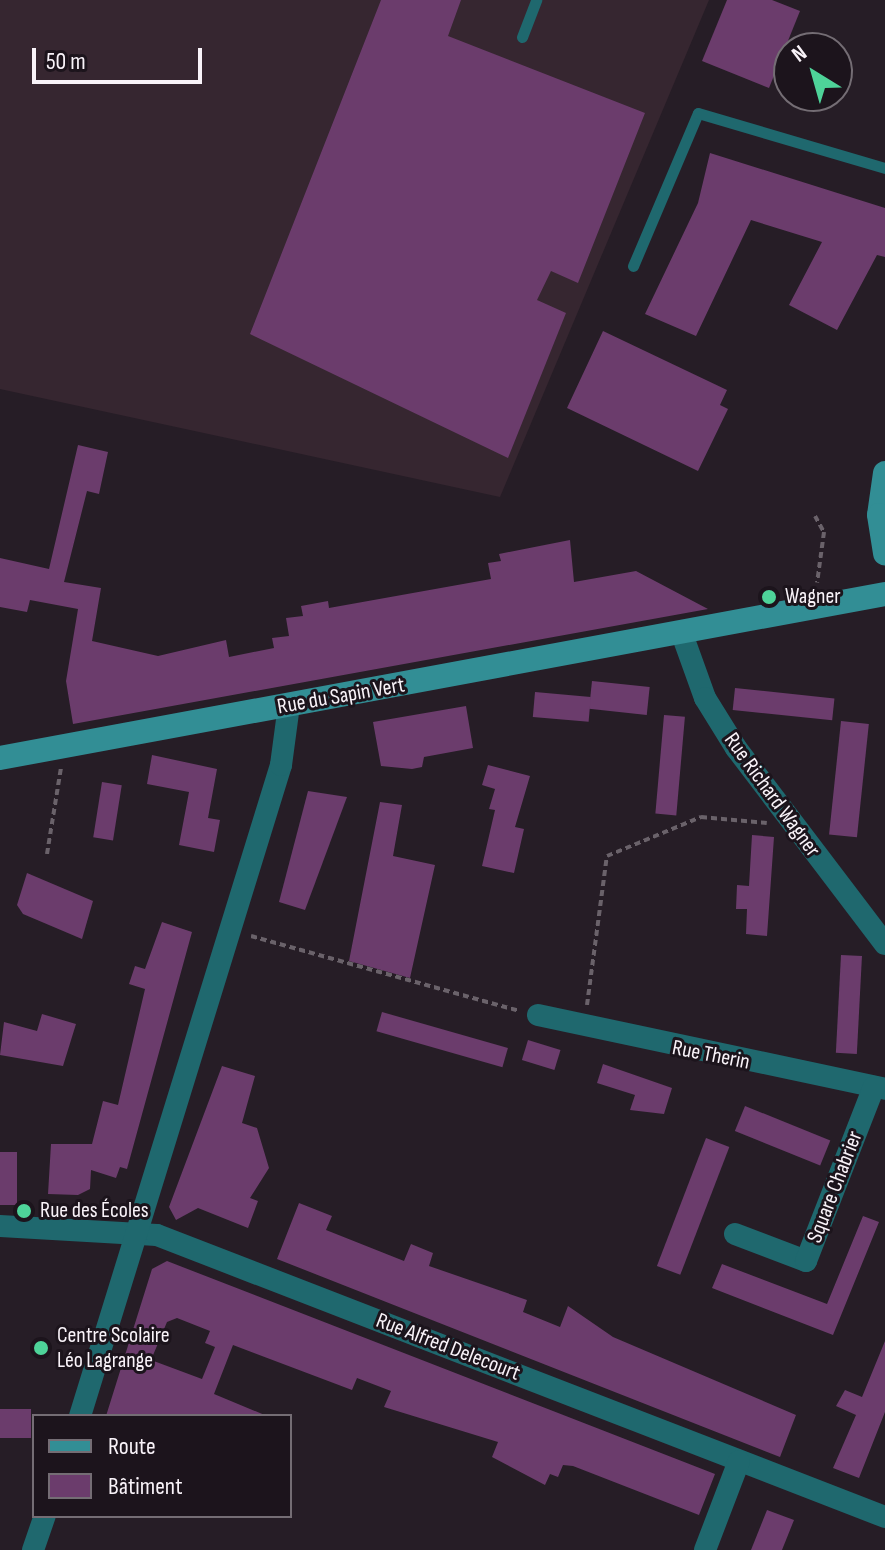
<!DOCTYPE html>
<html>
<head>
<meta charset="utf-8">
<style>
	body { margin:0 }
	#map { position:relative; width:885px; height:1550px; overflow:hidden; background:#261d26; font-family:"Sofia Sans Condensed",sans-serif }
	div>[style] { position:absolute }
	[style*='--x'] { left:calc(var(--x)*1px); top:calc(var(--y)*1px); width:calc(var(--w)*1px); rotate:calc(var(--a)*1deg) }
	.industrial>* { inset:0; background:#362630 }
	.building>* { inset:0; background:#6b3c6c; transform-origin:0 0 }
	.path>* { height:4px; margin-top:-2px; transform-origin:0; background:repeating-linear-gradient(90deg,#6a626a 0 6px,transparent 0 10px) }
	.lane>* { height:11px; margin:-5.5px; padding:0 5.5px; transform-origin:5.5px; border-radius:5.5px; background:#1f686e }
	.street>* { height:22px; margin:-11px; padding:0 11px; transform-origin:11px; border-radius:11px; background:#1f686e }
	.secondary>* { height:24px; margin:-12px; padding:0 12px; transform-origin:12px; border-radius:12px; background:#328e95 }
	.dots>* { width:22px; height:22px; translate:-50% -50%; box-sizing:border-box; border:4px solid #1c141c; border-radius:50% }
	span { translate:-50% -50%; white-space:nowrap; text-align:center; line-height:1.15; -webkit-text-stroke:6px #1c141c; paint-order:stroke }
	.poi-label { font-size:22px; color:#f9f3f9 }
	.left { translate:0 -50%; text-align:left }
	.street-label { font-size:22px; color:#f9f3f9 }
	.legend { position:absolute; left:32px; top:1414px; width:260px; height:104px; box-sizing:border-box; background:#1c141c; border:2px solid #746d74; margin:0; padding:10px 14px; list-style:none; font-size:24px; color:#f9f3f9 }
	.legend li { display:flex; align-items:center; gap:16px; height:40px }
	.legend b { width:40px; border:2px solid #746d74 }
	.north { position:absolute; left:773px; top:32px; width:80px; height:80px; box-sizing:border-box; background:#1c141c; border:2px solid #746d74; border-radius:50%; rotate:323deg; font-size:22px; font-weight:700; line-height:32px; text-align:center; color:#f9f3f9 }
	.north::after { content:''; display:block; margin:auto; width:28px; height:36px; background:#4ed399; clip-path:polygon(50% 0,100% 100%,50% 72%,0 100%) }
	.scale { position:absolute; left:32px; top:48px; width:170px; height:36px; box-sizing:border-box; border:4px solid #f9f3f9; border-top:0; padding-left:10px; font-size:24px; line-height:28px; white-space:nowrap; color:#f9f3f9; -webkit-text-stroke:6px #1c141c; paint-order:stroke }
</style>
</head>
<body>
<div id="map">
	<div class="industrial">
		<div style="clip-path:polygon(0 0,709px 0,500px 497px,0 389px)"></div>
	</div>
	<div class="building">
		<div style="clip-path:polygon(381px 0,461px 0,448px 36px,645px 113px,578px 283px,551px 271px,537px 300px,566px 313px,508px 458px,250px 334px)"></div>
		<div style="clip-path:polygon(727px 0,772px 0,800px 11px,769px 88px,702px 61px)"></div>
		<div style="clip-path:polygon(710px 153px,885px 208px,885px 257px,877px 255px,837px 330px,789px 305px,822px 242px,751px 220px,696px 336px,645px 314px,698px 203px)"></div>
		<div style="clip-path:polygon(603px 331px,727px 390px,720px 405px,728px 409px,698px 471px,567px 408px)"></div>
		<div style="clip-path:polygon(78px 445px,108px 452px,99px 494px,87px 491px,64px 582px,101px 588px,92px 641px,158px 656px,226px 640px,229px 657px,274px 648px,272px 638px,289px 636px,286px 618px,303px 616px,301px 606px,328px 601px,329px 608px,491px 579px,488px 563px,501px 561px,499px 554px,570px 540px,574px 582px,636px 571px,708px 609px,73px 724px,66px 681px,78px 609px,30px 600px,27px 612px,0 607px,0 558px,49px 569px)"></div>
		<div style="left:592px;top:681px;width:58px;height:28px;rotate:6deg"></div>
		<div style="left:735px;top:688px;width:100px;height:22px;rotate:6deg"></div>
		<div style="left:535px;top:692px;width:56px;height:25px;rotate:5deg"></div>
		<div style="clip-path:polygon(466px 706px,473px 748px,424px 757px,422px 767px,412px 769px,381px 766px,373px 722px)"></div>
		<div style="left:664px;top:715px;width:21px;height:99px;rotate:5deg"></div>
		<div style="left:841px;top:721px;width:28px;height:114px;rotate:6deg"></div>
		<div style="clip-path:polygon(152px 755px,217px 769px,208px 818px,220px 820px,214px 852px,179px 845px,189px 792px,147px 784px)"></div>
		<div style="clip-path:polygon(488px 765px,530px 776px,515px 827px,524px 829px,514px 873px,482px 866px,495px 810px,489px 809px,495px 789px,482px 785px)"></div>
		<div style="left:102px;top:782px;width:20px;height:56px;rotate:9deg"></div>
		<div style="clip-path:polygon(308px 791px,347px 797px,305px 910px,279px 902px)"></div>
		<div style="clip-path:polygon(380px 802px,402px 805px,393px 856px,435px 865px,410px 978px,349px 961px)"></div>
		<div style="clip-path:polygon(752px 835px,774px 837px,767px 936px,746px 934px,747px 909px,736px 909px,737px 885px,749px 886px)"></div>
		<div style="clip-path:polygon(27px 873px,93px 901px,82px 939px,23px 914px,17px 905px)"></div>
		<div style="clip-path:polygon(162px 922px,192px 932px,127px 1169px,120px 1167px,116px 1178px,91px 1170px,90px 1189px,78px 1195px,48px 1194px,51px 1144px,92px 1144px,103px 1101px,118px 1105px,145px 989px,129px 984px,135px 966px,145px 969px)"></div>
		<div style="left:841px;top:955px;width:21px;height:98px;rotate:3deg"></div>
		<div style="left:382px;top:1012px;width:131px;height:20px;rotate:16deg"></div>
		<div style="clip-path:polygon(42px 1014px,76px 1024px,63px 1066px,0 1055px,4px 1022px,37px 1031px)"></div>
		<div style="left:528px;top:1040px;width:34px;height:21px;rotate:17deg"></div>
		<div style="clip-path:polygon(603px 1064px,672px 1088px,664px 1114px,630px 1110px,635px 1095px,597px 1083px)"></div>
		<div style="clip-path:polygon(222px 1066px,255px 1076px,242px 1123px,257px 1128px,269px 1168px,250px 1198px,258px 1201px,248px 1228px,198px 1208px,176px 1220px,169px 1207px)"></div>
		<div style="left:745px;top:1106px;width:92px;height:27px;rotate:22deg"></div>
		<div style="left:706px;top:1138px;width:25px;height:137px;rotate:21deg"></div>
		<div style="left:0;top:1152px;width:17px;height:53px"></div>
		<div style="clip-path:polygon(299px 1203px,332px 1216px,326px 1230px,404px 1261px,411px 1244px,433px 1253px,429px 1266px,527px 1300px,523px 1312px,560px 1327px,568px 1306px,613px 1337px,796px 1415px,780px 1457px,277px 1259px)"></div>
		<div style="clip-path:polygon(863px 1216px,879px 1222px,833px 1335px,712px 1288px,722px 1264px,827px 1304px)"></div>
		<div style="clip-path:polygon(evenodd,167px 1261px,715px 1474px,699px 1515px,573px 1466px,563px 1465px,558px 1477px,550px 1474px,545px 1485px,492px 1457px,498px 1442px,384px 1407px,391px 1391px,357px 1378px,352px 1390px,233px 1345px,214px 1394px,267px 1416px,106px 1416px,152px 1269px,167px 1261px,177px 1318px,210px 1331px,205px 1343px,215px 1347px,202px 1379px,151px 1360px,167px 1322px,177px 1318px)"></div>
		<div style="clip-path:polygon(885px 1341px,885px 1412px,859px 1478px,833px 1468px,856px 1415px,836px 1406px,845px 1390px,862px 1397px)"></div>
		<div style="left:0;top:1409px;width:31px;height:29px"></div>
		<div style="clip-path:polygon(767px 1510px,794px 1520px,782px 1550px,751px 1550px)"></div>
	</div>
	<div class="path">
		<div style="--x:815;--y:516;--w:18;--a:61"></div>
		<div style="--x:824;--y:532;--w:51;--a:97.8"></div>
		<div style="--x:47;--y:854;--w:87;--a:-80.8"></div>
		<div style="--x:251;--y:936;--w:279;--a:15.6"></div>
		<div style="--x:587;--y:1005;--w:150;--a:-82.4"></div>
		<div style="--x:607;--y:856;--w:102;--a:-22.5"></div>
		<div style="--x:701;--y:817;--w:66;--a:5.2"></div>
	</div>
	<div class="lane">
		<div style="--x:522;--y:37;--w:40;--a:-69"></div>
		<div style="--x:633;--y:266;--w:166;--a:-67"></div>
		<div style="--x:698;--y:113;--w:195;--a:16.4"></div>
	</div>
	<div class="street">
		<div style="--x:682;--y:634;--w:68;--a:70.2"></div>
		<div style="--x:705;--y:698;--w:59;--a:58.2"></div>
		<div style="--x:736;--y:748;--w:246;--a:52.8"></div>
		<div style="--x:538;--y:1015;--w:355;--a:12"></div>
		<div style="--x:0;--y:1226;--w:157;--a:3.3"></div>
		<div style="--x:157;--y:1235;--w:781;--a:21.17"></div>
		<div style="--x:735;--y:1234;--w:76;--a:20.8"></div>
		<div style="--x:806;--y:1261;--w:187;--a:-68.7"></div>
		<div style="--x:80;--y:1416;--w:681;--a:-72.84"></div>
		<div style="--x:281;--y:765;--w:61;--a:-82.4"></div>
		<div style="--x:33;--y:1550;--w:36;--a:-71"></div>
		<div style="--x:705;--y:1550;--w:95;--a:-69.1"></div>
	</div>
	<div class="secondary">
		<div style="--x:885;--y:473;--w:42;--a:98.1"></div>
		<div style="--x:879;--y:515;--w:39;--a:81"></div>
		<div style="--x:0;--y:758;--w:900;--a:-10.5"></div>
	</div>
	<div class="dots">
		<div style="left:769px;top:597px;background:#4ed399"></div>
		<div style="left:24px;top:1211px;background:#4ed399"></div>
		<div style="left:41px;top:1348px;background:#4ed399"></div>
	</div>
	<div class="poi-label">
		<span class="left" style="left:785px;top:597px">Wagner</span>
		<span class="left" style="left:40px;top:1211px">Rue des Écoles</span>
		<span class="left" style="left:57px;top:1348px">Centre Scolaire<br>Léo Lagrange</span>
	</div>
	<div class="street-label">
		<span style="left:341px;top:696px;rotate:-10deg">Rue du Sapin Vert</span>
		<span style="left:772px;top:795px;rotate:54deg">Rue Richard Wagner</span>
		<span style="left:711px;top:1055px;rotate:11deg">Rue Therin</span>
		<span style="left:835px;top:1187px;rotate:-69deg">Square Chabrier</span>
		<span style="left:448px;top:1347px;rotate:21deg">Rue Alfred Delecourt</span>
	</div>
	<ul class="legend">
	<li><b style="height:10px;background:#328e95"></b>Route</li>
	<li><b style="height:22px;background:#6b3c6c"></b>Bâtiment</li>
	</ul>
	<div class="north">N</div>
	<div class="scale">50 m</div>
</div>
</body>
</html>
